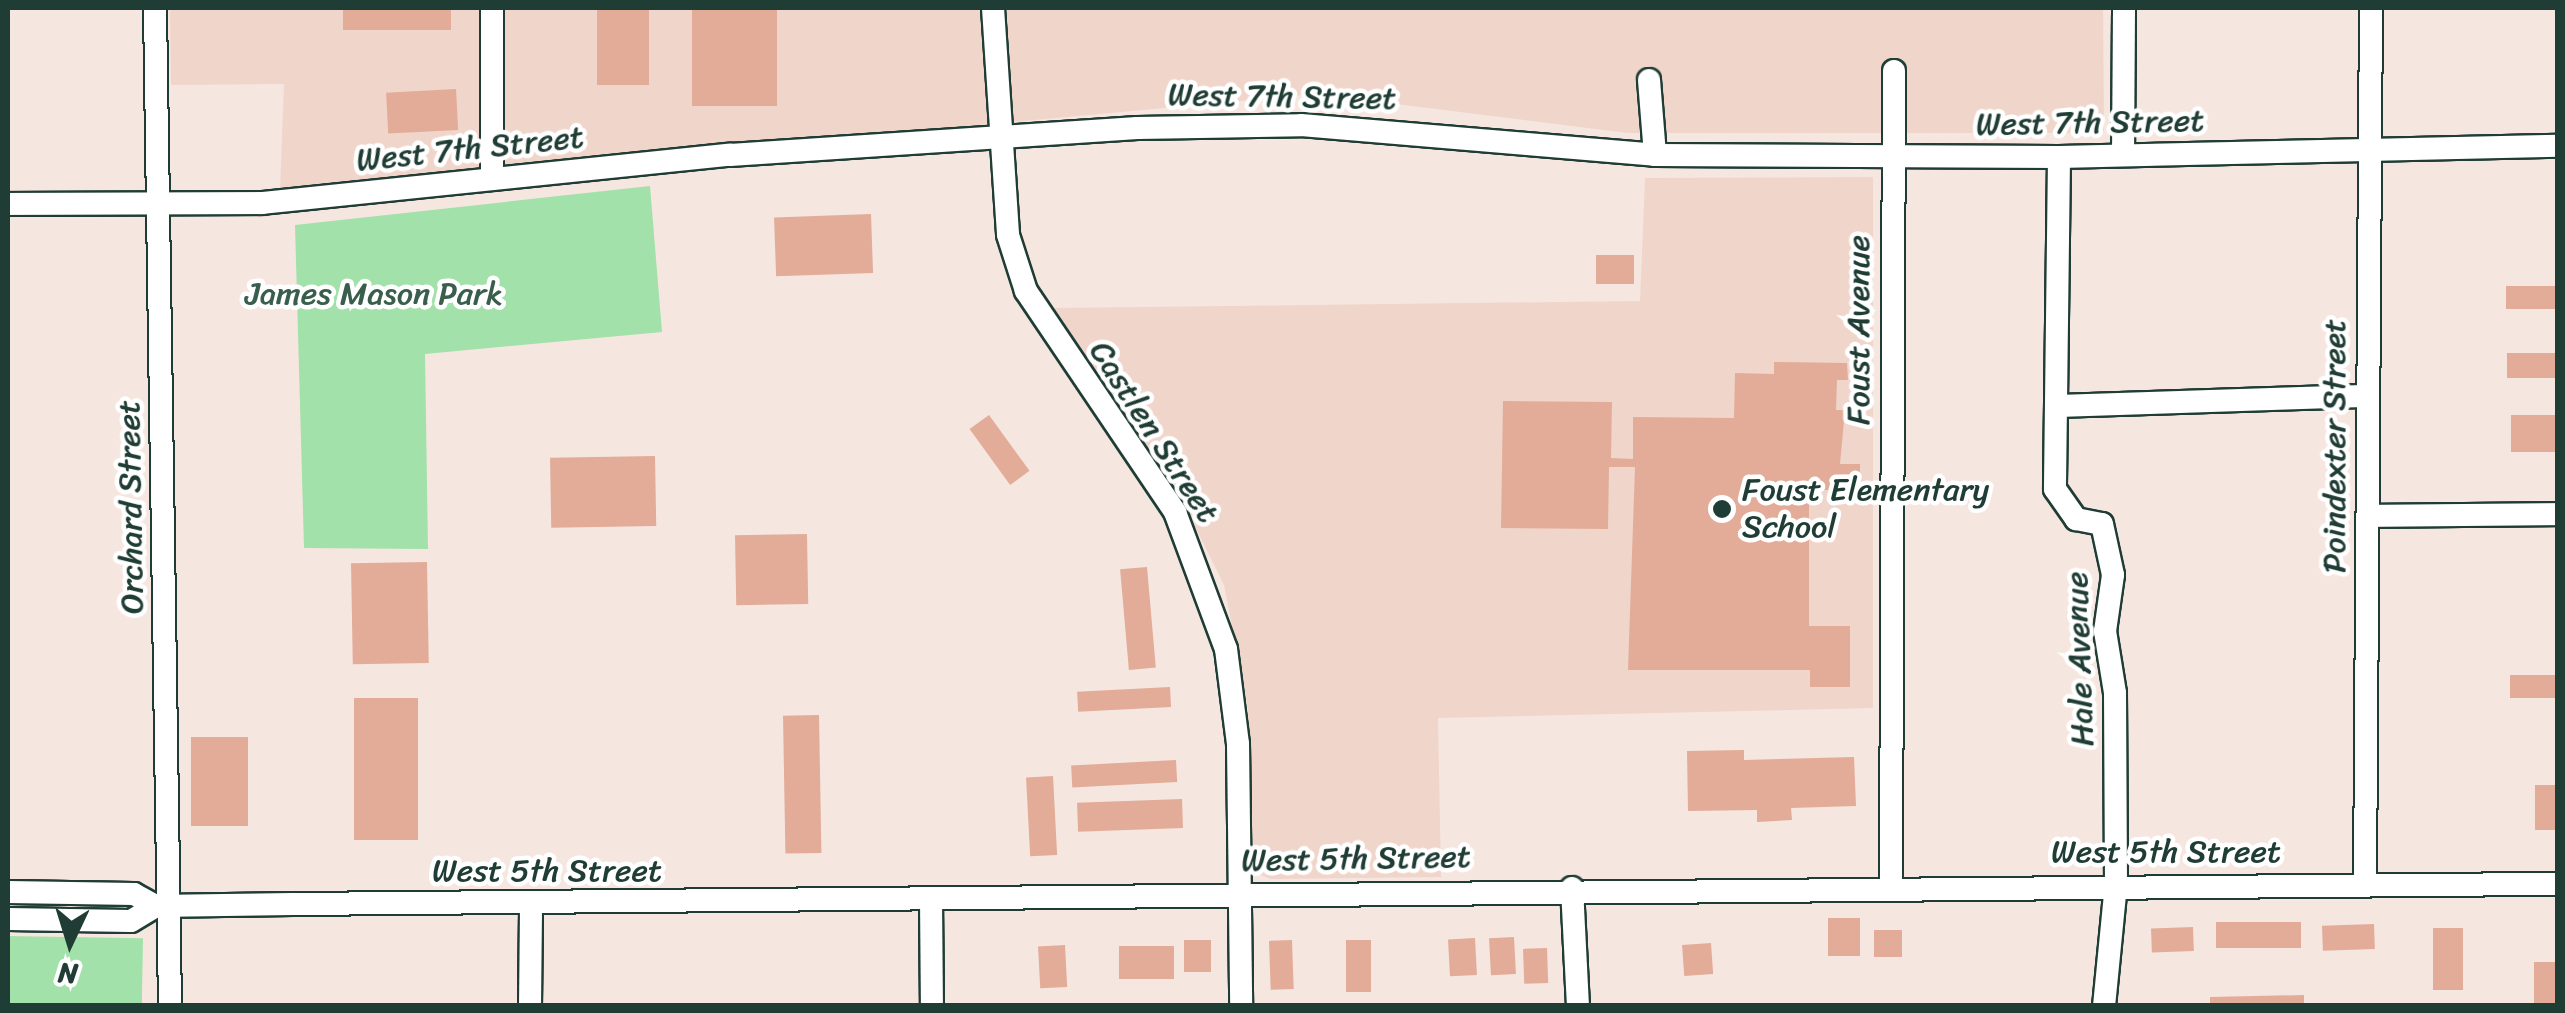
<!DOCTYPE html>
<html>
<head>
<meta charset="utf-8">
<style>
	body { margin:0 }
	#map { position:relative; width:2565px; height:1013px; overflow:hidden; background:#f6e6e0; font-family:Sriracha,sans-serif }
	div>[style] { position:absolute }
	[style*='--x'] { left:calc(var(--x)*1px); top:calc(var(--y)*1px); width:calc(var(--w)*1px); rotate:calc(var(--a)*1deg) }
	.built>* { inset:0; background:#f0d5ca }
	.green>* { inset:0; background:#a2e1a9; transform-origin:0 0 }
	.building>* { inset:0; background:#e2ac98; transform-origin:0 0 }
	.roads { filter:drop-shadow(2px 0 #1f3d34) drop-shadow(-2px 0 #1f3d34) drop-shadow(0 2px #1f3d34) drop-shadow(0 -2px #1f3d34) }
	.minor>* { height:22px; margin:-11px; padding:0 11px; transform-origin:11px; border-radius:11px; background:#fff }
	.dots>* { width:28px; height:28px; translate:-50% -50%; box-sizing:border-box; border:5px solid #fff; border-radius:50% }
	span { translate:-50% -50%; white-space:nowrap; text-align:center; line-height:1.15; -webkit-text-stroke:9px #fff; paint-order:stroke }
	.street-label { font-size:32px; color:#1f3d34 }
	.park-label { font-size:32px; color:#395e4b }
	.poi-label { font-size:32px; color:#1f3d34 }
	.left { translate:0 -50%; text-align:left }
	.frame { position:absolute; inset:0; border:10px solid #1f3d34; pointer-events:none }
	.north { position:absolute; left:20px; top:893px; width:100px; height:100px; -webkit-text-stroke:8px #fff; paint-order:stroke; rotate:184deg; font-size:28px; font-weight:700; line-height:40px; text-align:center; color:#1f3d34 }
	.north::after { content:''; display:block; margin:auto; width:35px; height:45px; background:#1f3d34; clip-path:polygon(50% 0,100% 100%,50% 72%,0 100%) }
</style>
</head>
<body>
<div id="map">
	<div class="built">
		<div style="clip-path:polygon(170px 8px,2103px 8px,2104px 133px,1627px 133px,1316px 94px,280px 190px,284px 84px,171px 85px)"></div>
		<div style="clip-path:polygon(1873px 177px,1873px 708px,1438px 718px,1441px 877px,1271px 879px,1253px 872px,1248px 708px,1224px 585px,1173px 482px,1052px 308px,1640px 301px,1645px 178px)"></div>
	</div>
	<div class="green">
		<div style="clip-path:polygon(650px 186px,662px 332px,425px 354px,428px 549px,304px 548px,295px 225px)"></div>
		<div style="left:8px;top:936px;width:135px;height:69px;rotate:1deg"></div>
	</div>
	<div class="building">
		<div style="left:343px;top:8px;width:108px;height:22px"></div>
		<div style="left:597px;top:8px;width:52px;height:77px"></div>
		<div style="left:692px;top:8px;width:85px;height:98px"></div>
		<div style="left:456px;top:89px;width:41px;height:70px;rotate:87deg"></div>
		<div style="left:871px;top:214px;width:59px;height:97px;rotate:88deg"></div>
		<div style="left:1634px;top:255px;width:29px;height:38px;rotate:90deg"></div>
		<div style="left:2506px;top:286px;width:52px;height:23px"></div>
		<div style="left:2507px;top:353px;width:51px;height:25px"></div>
		<div style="clip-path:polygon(1774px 362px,1847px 363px,1848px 380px,1837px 380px,1836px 410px,1845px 410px,1840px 464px,1860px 464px,1860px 490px,1809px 490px,1809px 626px,1850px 626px,1850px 687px,1810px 687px,1810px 670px,1628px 670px,1635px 467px,1609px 467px,1608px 529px,1501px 528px,1503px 401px,1612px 402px,1611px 458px,1633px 459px,1633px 417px,1734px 418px,1735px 373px,1774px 374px)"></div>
		<div style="left:989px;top:415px;width:69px;height:24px;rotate:54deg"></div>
		<div style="left:2511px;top:415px;width:47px;height:37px"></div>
		<div style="left:655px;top:456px;width:70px;height:105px;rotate:89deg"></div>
		<div style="left:807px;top:534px;width:70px;height:72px;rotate:89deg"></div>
		<div style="left:427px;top:562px;width:101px;height:76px;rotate:89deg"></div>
		<div style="left:1147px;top:567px;width:101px;height:27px;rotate:85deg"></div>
		<div style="left:2558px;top:675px;width:23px;height:48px;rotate:90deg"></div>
		<div style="left:1170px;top:687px;width:20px;height:93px;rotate:87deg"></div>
		<div style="left:418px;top:698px;width:142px;height:64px;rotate:90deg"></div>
		<div style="left:819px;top:715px;width:138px;height:36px;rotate:89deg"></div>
		<div style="left:191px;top:737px;width:57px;height:89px"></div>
		<div style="clip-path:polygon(1744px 750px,1744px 760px,1854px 757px,1856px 806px,1791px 808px,1792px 820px,1757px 822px,1757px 810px,1688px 811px,1687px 751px)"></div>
		<div style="left:1176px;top:760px;width:22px;height:105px;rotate:87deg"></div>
		<div style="left:1053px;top:776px;width:79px;height:27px;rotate:87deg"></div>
		<div style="left:2535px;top:785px;width:23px;height:45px"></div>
		<div style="left:1182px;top:799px;width:29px;height:105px;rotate:88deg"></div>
		<div style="left:1828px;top:918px;width:32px;height:38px"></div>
		<div style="left:2301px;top:922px;width:26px;height:85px;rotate:90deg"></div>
		<div style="left:2374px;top:924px;width:25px;height:52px;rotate:88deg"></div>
		<div style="left:2193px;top:927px;width:24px;height:42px;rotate:88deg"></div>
		<div style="left:2433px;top:928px;width:30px;height:62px"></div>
		<div style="left:1902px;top:930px;width:27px;height:28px;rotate:90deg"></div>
		<div style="left:1514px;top:937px;width:37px;height:25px;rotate:87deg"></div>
		<div style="left:1475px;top:938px;width:37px;height:27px;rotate:87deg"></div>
		<div style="left:1184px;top:940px;width:27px;height:32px"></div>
		<div style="left:1292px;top:940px;width:49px;height:23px;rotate:88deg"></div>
		<div style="left:1346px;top:940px;width:25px;height:52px"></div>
		<div style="left:1711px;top:943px;width:31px;height:29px;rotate:86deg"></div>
		<div style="left:1065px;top:945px;width:42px;height:27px;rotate:87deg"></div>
		<div style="left:1174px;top:946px;width:33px;height:55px;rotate:90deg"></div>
		<div style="left:1547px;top:948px;width:35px;height:24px;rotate:88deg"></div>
		<div style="left:2534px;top:962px;width:24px;height:44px"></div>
		<div style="clip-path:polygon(2304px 995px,2304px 1006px,2210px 1006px,2210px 997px)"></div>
	</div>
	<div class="roads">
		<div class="minor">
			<div style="--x:155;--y:8;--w:998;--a:89.14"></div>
			<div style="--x:492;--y:8;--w:171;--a:90"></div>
			<div style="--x:993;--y:8;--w:227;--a:86.2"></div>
			<div style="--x:1008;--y:235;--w:59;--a:72.2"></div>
			<div style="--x:1026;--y:291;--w:267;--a:56"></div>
			<div style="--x:1175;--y:512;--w:146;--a:69.6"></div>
			<div style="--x:1226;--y:649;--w:96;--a:82.8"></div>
			<div style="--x:1238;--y:744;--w:262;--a:89.3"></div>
			<div style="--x:1649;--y:80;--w:75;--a:85.4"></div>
			<div style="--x:2123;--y:155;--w:147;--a:-89.6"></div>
			<div style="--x:2059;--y:157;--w:332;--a:90.7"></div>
			<div style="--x:2055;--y:489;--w:37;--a:55"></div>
			<div style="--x:2076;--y:519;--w:26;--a:11"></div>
			<div style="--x:2102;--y:524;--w:52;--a:77.8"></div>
			<div style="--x:2113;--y:575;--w:57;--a:98.1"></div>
			<div style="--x:2105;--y:631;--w:63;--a:80.8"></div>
			<div style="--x:2115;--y:693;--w:191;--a:89.7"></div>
			<div style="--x:2116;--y:884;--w:123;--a:95.6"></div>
			<div style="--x:8;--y:204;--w:254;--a:-0.2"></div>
			<div style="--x:262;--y:203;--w:470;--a:-5.9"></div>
			<div style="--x:730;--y:155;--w:408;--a:-3.8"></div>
			<div style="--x:1137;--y:128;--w:164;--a:-1"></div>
			<div style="--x:1301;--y:125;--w:355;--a:4.8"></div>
			<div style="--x:1655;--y:155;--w:404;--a:0.3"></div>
			<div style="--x:2059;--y:157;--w:499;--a:-1.3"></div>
			<div style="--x:2061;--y:406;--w:306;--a:-1.9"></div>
			<div style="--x:2369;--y:516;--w:189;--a:-0.6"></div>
			<div style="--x:2365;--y:883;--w:875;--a:-89.61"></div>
			<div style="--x:1572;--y:888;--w:118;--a:87.1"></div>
			<div style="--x:1891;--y:889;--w:818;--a:-89.79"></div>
			<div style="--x:8;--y:892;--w:126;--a:0.9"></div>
			<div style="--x:134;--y:894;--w:25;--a:29"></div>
			<div style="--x:931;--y:899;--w:107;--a:89.5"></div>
			<div style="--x:8;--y:919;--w:123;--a:0.9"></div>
			<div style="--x:131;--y:921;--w:29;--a:-31"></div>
			<div style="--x:156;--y:906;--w:137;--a:-0.8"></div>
			<div style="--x:293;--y:904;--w:2265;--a:-0.51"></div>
			<div style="--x:530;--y:1006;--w:101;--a:-89.4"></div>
		</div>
	</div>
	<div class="dots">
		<div style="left:1722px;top:509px;background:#1f3d34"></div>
	</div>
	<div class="street-label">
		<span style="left:1282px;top:97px;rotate:1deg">West 7th Street</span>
		<span style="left:2090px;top:123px;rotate:-1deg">West 7th Street</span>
		<span style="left:470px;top:149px;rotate:-6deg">West 7th Street</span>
		<span style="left:1859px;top:330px;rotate:-90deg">Foust Avenue</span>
		<span style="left:1154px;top:432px;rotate:57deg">Castlen Street</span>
		<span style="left:2335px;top:446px;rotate:-90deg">Poindexter Street</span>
		<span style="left:131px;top:507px;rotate:-91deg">Orchard Street</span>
		<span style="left:2080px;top:659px;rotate:-92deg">Hale Avenue</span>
		<span style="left:2166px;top:852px">West 5th Street</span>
		<span style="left:1356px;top:859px;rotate:-1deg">West 5th Street</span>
		<span style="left:547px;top:871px">West 5th Street</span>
	</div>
	<div class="park-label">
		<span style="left:374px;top:294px">James Mason Park</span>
	</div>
	<div class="poi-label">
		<span class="left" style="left:1742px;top:509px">Foust Elementary<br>School</span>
	</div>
	<div class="frame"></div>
	<div class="north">N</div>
</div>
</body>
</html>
